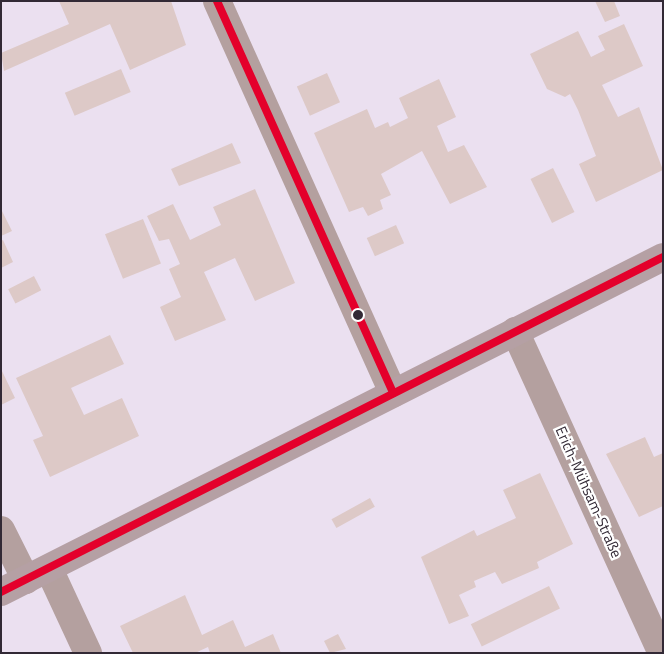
<!DOCTYPE html>
<html>
<head>
<meta charset="utf-8">
<style>
	body { margin:0 }
	#map { position:relative; width:664px; height:654px; overflow:hidden; background:#ebe0f0; font-family:"Titillium Web",sans-serif }
	div>[style] { position:absolute }
	[style*='--x'] { left:calc(var(--x)*1px); top:calc(var(--y)*1px); width:calc(var(--w)*1px); rotate:calc(var(--a)*1deg) }
	.building>* { inset:0; background:#ddc9c7; transform-origin:0 0 }
	.minor>* { height:28px; margin:-14px; padding:0 14px; transform-origin:14px; border-radius:14px; background:#b4a09f }
	.major>* { height:28px; margin:-14px; padding:0 14px; transform-origin:14px; border-radius:14px; background:#b5a0a4 }
	.bus-1>* { height:8px; margin:-4px; padding:0 4px; transform-origin:4px; border-radius:4px; background:#e4002b }
	.dots>* { width:14px; height:14px; translate:-50% -50%; box-sizing:border-box; border:2px solid #fff; border-radius:50% }
	span { translate:-50% -50%; white-space:nowrap; text-align:center; line-height:1.15; -webkit-text-stroke:4.5px #fff; paint-order:stroke }
	.street-label { font-size:15px; color:#322935 }
	.frame { position:absolute; inset:0; border:2px solid #322935; pointer-events:none }
</style>
</head>
<body>
<div id="map">
	<div class="building">
		<div style="clip-path:polygon(59px 1px,171px 1px,186px 45px,130px 70px,110px 24px,4px 71px,1px 53px,69px 24px)"></div>
		<div style="clip-path:polygon(595px 1px,614px 1px,620px 16px,605px 22px)"></div>
		<div style="clip-path:polygon(624px 24px,643px 66px,602px 85px,618px 117px,639px 107px,663px 170px,596px 202px,579px 164px,596px 156px,578px 110px,570px 94px,565px 97px,547px 89px,530px 54px,578px 31px,591px 57px,605px 50px,598px 36px)"></div>
		<div style="left:121px;top:69px;width:25px;height:61px;rotate:67deg"></div>
		<div style="left:327px;top:73px;width:32px;height:33px;rotate:66deg"></div>
		<div style="clip-path:polygon(439px 79px,456px 117px,437px 126px,448px 152px,464px 145px,487px 187px,450px 204px,422px 151px,381px 174px,391px 195px,380px 200px,383px 209px,368px 216px,363px 207px,349px 212px,314px 133px,367px 109px,375px 128px,388px 122px,390px 127px,408px 118px,399px 98px)"></div>
		<div style="clip-path:polygon(232px 143px,241px 163px,179px 186px,171px 169px)"></div>
		<div style="left:553px;top:168px;width:49px;height:25px;rotate:64deg"></div>
		<div style="clip-path:polygon(255px 189px,295px 283px,255px 301px,235px 258px,204px 272px,226px 320px,175px 341px,160px 307px,181px 297px,169px 269px,180px 264px,169px 239px,159px 241px,147px 216px,173px 204px,190px 240px,221px 225px,213px 207px)"></div>
		<div style="clip-path:polygon(1px 209px,12px 231px,1px 236px)"></div>
		<div style="left:143px;top:219px;width:48px;height:41px;rotate:68deg"></div>
		<div style="left:396px;top:225px;width:20px;height:32px;rotate:66deg"></div>
		<div style="clip-path:polygon(3px 240px,13px 262px,1px 268px,1px 241px)"></div>
		<div style="left:34px;top:276px;width:16px;height:29px;rotate:63deg"></div>
		<div style="clip-path:polygon(110px 335px,124px 364px,71px 388px,84px 415px,122px 398px,139px 436px,50px 477px,33px 440px,43px 436px,16px 378px)"></div>
		<div style="clip-path:polygon(1px 369px,15px 398px,1px 405px)"></div>
		<div style="clip-path:polygon(645px 437px,654px 457px,663px 453px,663px 506px,639px 517px,606px 454px)"></div>
		<div style="clip-path:polygon(540px 473px,573px 544px,537px 562px,539px 568px,502px 584px,495px 572px,474px 581px,476px 587px,459px 595px,469px 616px,449px 624px,421px 557px,474px 530px,477px 536px,516px 518px,503px 490px)"></div>
		<div style="left:370px;top:498px;width:10px;height:44px;rotate:61deg"></div>
		<div style="left:549px;top:586px;width:25px;height:87px;rotate:64deg"></div>
		<div style="clip-path:polygon(185px 595px,202px 635px,233px 620px,245px 647px,273px 634px,281px 653px,210px 653px,208px 647px,195px 653px,133px 653px,120px 626px)"></div>
		<div style="clip-path:polygon(338px 634px,346px 649px,330px 653px,324px 641px)"></div>
	</div>
	<div class="minor">
		<div style="--x:217;--y:1;--w:430;--a:65.8"></div>
		<div style="--x:515;--y:331;--w:354;--a:65.5"></div>
		<div style="--x:1;--y:530;--w:56;--a:63.4"></div>
		<div style="--x:49;--y:569;--w:93;--a:65.1"></div>
	</div>
	<div class="major">
		<div style="--x:1;--y:592;--w:742;--a:-26.84"></div>
	</div>
	<div class="bus-1">
		<div style="--x:217;--y:1;--w:430;--a:65.8"></div>
		<div style="--x:1;--y:592;--w:742;--a:-26.84"></div>
	</div>
	<div class="dots">
		<div style="left:358px;top:315px;background:#322935"></div>
	</div>
	<div class="street-label">
		<span style="left:589px;top:492px;rotate:66deg">Erich-Mühsam-Straße</span>
	</div>
	<div class="frame"></div>
</div>
</body>
</html>
